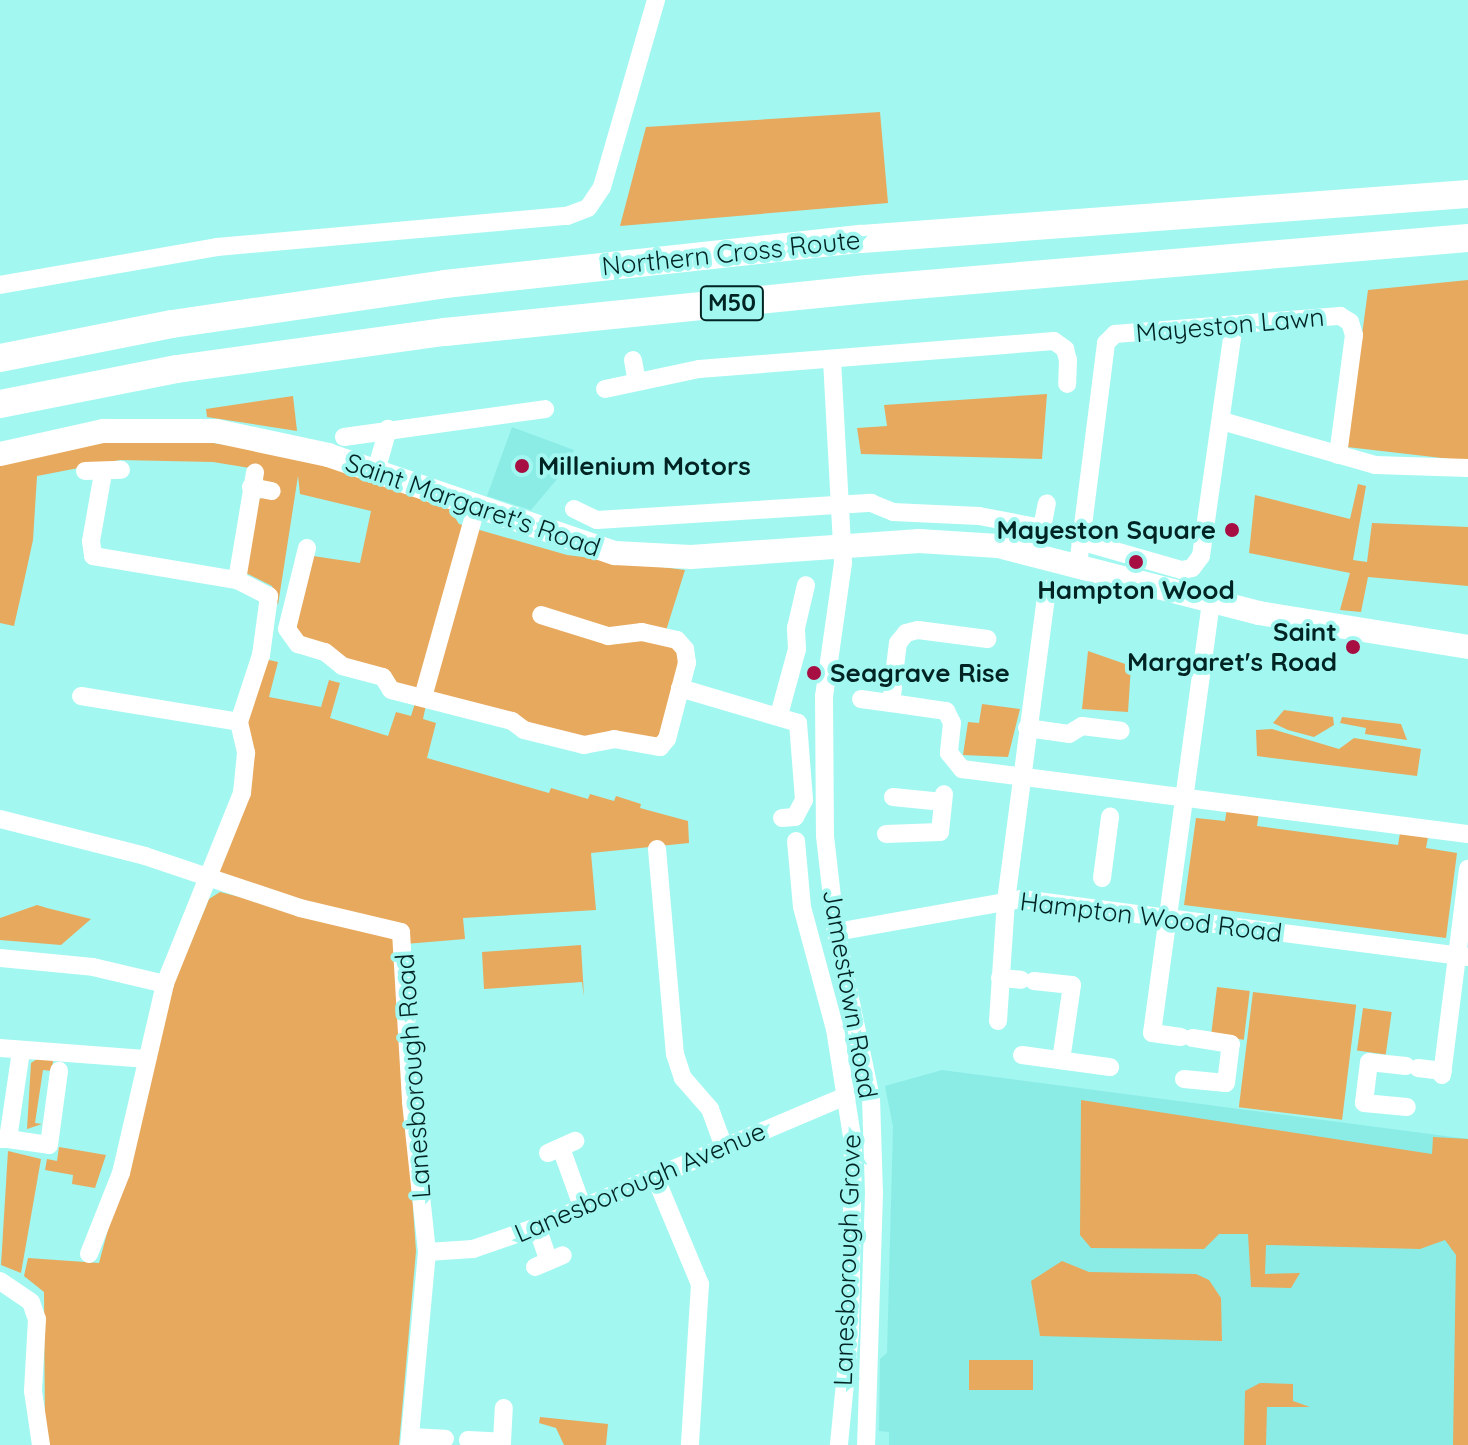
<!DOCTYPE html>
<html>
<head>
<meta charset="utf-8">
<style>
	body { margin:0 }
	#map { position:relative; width:1468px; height:1445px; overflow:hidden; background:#a2f7f1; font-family:Quicksand,sans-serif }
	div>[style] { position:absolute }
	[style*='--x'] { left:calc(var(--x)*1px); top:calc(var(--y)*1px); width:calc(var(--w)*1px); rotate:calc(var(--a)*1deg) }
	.built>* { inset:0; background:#8bece6 }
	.green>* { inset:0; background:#e7a95d; transform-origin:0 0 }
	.minor>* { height:18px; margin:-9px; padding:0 9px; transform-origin:9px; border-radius:9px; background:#fff }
	.major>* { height:24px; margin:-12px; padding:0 12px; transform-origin:12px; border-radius:12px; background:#fff }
	.highway>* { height:28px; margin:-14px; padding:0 14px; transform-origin:14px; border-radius:14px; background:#fff }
	.dots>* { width:22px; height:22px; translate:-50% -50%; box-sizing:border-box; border:4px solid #a2f7f1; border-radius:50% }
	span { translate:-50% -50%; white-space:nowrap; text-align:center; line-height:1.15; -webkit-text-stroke:8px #a2f7f1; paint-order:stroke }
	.shield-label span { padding:2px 6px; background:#a2f7f1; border:2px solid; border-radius:6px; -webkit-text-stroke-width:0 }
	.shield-label { font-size:24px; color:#002423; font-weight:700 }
	.street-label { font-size:26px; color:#002423 }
	.poi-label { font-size:26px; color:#002423; font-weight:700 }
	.left { translate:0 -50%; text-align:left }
	.right { translate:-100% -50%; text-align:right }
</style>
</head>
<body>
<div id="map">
	<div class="built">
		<div style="clip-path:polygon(512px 427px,574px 450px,564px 471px,531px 510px,487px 496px)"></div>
		<div style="clip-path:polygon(942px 1070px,1468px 1139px,1468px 1445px,889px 1445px,889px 1432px,879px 1431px,880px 1359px,887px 1353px,893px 1127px,885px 1086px)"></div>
	</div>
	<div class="green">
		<div style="clip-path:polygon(880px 112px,888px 203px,620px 226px,646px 127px)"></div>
		<div style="clip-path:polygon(1468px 280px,1468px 461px,1347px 447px,1368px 290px)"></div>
		<div style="clip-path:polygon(1047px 394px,1042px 459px,861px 454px,857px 428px,887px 426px,884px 405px)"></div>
		<div style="clip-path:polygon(293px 396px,297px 431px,207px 417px,206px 409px)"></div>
		<div style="clip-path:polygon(173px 437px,298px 456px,449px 508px,459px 524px,567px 555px,685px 570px,664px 637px,685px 649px,667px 739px,583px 744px,392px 689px,294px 636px,313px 556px,360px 563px,371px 511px,300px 494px,298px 476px,278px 605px,272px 586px,246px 573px,259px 499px,265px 497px,262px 470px,213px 462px,120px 460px,37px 476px,33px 540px,21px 595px,14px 626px,0 623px,0 464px,84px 443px)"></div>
		<div style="clip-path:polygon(1358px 484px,1366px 486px,1353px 560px,1367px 562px,1372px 523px,1468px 527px,1468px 586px,1368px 577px,1361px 612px,1340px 610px,1350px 573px,1249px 553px,1255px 495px,1350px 519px)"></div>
		<div style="clip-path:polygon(1088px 651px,1131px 666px,1128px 712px,1082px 709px)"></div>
		<div style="clip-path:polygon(260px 658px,278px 662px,269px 697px,321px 707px,329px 680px,336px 682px,340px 683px,330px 718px,388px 736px,396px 712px,411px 716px,415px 703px,426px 705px,423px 719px,436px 723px,427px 758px,549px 793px,551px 788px,588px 799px,590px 794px,614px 801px,616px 796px,641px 804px,640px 808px,688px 821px,689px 843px,591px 853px,596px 910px,463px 918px,465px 939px,405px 944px,401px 932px,211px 879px,242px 793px,239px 722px)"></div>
		<div style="clip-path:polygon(982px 704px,1020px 709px,1008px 757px,963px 755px,968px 722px,979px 723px)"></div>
		<div style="clip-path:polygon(1284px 710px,1333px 717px,1334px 725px,1314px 737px,1288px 730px,1273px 723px)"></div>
		<div style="clip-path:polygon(1342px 717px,1401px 724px,1407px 740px,1365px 734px,1366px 728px,1340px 723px)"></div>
		<div style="clip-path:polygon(1272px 729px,1339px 749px,1354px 738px,1421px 749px,1417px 776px,1257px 756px,1256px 730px)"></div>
		<div style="clip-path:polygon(1227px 808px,1259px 812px,1257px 826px,1398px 845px,1400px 833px,1428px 837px,1426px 848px,1457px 853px,1446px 938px,1184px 905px,1196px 818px,1225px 821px)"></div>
		<div style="clip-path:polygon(220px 892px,394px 936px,416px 1251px,399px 1445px,50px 1445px,45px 1434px,44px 1292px,24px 1276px,28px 1258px,99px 1263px,174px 983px,209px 899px)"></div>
		<div style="clip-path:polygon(37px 905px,47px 908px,91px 919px,61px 945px,0 940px,0 918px)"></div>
		<div style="clip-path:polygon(581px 945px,584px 997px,582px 982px,484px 989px,482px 952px)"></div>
		<div style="left:1217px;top:987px;width:33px;height:49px;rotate:7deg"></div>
		<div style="left:1253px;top:992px;width:104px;height:116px;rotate:7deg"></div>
		<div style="left:1363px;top:1008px;width:29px;height:43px;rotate:8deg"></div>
		<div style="clip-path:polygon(37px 1059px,53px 1060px,52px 1071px,43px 1070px,35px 1123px,42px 1124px,27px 1129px,31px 1063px)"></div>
		<div style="clip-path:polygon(1081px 1100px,1432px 1154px,1433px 1137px,1468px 1139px,1468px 1445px,1453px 1445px,1456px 1255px,1445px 1240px,1420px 1249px,1266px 1245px,1265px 1274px,1300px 1273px,1291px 1288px,1251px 1287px,1248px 1234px,1219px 1234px,1204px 1249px,1091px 1248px,1080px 1235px)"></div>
		<div style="clip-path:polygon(59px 1147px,106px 1155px,95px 1188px,72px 1184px,73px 1175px,45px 1170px,47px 1159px,57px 1161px)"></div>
		<div style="clip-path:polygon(8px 1151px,41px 1159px,21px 1273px,1px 1265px)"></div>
		<div style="clip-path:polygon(1062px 1261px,1089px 1272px,1196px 1274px,1209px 1280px,1221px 1298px,1222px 1341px,1040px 1336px,1031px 1281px)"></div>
		<div style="left:1033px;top:1360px;width:30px;height:64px;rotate:90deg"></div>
		<div style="clip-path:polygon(1260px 1383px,1293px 1384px,1293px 1401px,1310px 1407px,1267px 1407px,1266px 1445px,1244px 1445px,1245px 1391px)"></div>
		<div style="clip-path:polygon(540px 1417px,608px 1424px,606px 1445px,564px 1445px,556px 1428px,539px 1423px)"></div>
	</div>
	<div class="minor">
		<div style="--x:0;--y:285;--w:220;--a:-9.9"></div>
		<div style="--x:217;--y:247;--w:351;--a:-5.1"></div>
		<div style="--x:567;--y:216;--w:22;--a:-21"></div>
		<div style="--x:588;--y:208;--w:25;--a:-56"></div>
		<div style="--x:602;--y:187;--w:195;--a:-73.9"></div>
		<div style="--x:633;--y:360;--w:22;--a:80"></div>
		<div style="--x:832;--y:360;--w:203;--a:86.9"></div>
		<div style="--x:843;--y:563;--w:134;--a:98.1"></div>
		<div style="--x:824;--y:696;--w:140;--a:89.6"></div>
		<div style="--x:825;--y:836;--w:97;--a:83.5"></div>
		<div style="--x:836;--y:932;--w:170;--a:78.1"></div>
		<div style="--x:871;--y:1098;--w:95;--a:88.2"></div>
		<div style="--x:874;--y:1193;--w:252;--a:91.8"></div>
		<div style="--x:605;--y:389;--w:96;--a:-12"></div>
		<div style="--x:699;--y:369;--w:356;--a:-4.5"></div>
		<div style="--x:1054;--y:341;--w:14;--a:36"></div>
		<div style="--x:1065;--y:349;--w:11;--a:75"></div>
		<div style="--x:1068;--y:360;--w:24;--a:92"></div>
		<div style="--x:1222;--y:421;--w:159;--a:16"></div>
		<div style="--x:1375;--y:465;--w:93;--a:1.8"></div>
		<div style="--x:344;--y:437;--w:203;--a:-7.9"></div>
		<div style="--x:85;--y:471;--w:36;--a:-2"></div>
		<div style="--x:376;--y:471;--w:44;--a:-74.1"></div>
		<div style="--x:103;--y:473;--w:69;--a:100"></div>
		<div style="--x:91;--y:541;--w:15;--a:82"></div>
		<div style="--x:93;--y:556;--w:146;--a:9.5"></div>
		<div style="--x:237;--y:580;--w:36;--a:27"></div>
		<div style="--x:269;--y:596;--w:60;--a:97.7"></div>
		<div style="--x:261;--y:655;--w:71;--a:108.2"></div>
		<div style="--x:251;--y:487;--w:21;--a:11"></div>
		<div style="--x:574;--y:509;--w:25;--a:26"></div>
		<div style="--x:597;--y:520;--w:275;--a:-3.6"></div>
		<div style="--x:871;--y:503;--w:24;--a:22"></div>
		<div style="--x:893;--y:512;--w:86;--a:2.7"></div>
		<div style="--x:979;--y:516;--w:64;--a:10.8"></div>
		<div style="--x:1042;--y:528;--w:25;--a:-79"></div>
		<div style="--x:1080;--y:541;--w:106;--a:15.9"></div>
		<div style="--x:1182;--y:570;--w:10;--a:-11"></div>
		<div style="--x:1192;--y:568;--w:15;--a:-53"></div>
		<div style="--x:1201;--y:556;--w:234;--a:-81.9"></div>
		<div style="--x:307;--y:548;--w:83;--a:103.9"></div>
		<div style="--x:287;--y:629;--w:19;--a:54"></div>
		<div style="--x:298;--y:644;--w:28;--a:17"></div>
		<div style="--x:325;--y:652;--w:22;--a:39"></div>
		<div style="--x:342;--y:666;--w:42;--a:15"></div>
		<div style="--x:383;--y:677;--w:15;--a:58"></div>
		<div style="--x:391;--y:690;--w:125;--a:14.4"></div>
		<div style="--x:512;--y:721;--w:15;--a:37"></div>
		<div style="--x:524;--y:730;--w:62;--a:14"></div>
		<div style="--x:584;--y:745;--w:31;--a:-11"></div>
		<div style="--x:614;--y:739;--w:47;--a:9.9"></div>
		<div style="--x:660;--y:747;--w:11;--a:-49"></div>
		<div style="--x:667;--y:739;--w:79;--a:-75.3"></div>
		<div style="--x:687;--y:663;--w:14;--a:-98"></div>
		<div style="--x:685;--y:649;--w:12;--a:-132"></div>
		<div style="--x:677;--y:640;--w:36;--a:-167"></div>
		<div style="--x:642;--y:632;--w:34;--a:173"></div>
		<div style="--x:608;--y:636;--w:70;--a:-162.6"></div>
		<div style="--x:1078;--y:565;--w:224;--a:-82.8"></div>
		<div style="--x:1106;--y:343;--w:13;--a:-45"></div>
		<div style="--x:1115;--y:334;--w:226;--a:-4.6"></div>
		<div style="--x:1340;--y:316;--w:12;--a:31"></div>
		<div style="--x:1350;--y:322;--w:14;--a:73"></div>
		<div style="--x:1354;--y:335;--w:121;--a:97.6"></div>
		<div style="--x:237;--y:580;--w:109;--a:-80.5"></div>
		<div style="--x:894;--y:675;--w:32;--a:-83"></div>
		<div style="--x:898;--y:643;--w:13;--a:-51"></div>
		<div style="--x:906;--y:633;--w:12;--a:-14"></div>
		<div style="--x:918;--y:630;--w:70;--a:7.4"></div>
		<div style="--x:680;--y:688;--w:123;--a:16.5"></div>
		<div style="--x:798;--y:723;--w:77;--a:85.5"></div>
		<div style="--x:804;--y:800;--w:19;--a:118"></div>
		<div style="--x:795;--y:817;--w:13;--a:176"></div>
		<div style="--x:893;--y:688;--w:15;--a:98"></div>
		<div style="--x:891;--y:703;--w:56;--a:8.3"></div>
		<div style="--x:946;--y:711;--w:13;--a:63"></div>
		<div style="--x:952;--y:723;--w:30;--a:96"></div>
		<div style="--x:949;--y:753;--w:21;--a:51"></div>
		<div style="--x:962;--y:769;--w:510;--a:7.32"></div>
		<div style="--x:81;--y:696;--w:160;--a:9.3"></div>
		<div style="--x:239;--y:722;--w:32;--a:77"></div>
		<div style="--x:246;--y:753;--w:40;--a:95.7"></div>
		<div style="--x:242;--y:793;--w:206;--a:112"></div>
		<div style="--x:165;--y:984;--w:194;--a:103.1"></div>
		<div style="--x:121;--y:1173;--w:87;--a:111.6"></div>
		<div style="--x:423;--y:697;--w:195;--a:-74.3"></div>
		<div style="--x:861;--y:699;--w:30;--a:8"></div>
		<div style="--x:779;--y:715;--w:68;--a:-74.7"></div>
		<div style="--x:797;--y:649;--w:21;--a:-93"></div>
		<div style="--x:796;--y:628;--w:44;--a:-76.9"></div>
		<div style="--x:1027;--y:728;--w:42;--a:8.1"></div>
		<div style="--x:1069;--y:734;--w:15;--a:-32"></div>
		<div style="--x:1082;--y:726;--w:39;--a:7"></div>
		<div style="--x:893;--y:797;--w:50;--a:5.7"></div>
		<div style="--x:0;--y:819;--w:150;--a:14.3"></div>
		<div style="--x:145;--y:856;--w:163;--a:18.5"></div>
		<div style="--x:300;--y:908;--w:104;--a:13.4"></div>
		<div style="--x:401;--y:932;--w:170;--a:86.6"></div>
		<div style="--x:411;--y:1102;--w:151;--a:83.9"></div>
		<div style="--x:427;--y:1252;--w:194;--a:95.3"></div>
		<div style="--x:886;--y:834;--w:54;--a:-2.1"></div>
		<div style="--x:940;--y:832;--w:38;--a:-84"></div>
		<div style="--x:796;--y:841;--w:66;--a:84.8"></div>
		<div style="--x:802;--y:907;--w:126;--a:74.9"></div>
		<div style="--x:835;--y:1029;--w:115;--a:81"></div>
		<div style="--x:853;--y:1143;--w:189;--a:90.9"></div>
		<div style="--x:850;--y:1332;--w:114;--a:95.6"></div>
		<div style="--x:657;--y:849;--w:206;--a:85"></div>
		<div style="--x:675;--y:1054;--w:25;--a:72"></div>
		<div style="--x:683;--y:1078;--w:41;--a:48.9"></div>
		<div style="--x:710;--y:1109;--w:40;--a:69.8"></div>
		<div style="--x:1102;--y:878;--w:62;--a:-82.5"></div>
		<div style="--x:836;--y:932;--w:189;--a:-10.1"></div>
		<div style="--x:1022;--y:899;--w:450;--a:7.4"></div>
		<div style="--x:0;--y:958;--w:93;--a:5.5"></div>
		<div style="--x:93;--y:967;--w:74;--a:13.3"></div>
		<div style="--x:1000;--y:978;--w:21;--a:5"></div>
		<div style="--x:1034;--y:981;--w:38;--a:6"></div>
		<div style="--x:1072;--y:985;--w:76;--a:98.3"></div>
		<div style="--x:998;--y:1021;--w:120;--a:-86.2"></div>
		<div style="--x:1006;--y:901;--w:315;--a:-82.5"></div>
		<div style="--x:1181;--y:1037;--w:29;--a:-172"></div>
		<div style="--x:1152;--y:1033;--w:436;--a:-82.2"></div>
		<div style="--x:0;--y:1048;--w:145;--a:4.3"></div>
		<div style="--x:1022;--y:1055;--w:89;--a:7.8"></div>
		<div style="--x:1406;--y:1066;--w:37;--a:-174"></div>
		<div style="--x:1369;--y:1062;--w:41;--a:97"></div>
		<div style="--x:1364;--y:1103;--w:43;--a:5.3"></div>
		<div style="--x:1418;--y:1068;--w:25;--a:7"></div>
		<div style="--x:1442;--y:1075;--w:208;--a:-82.8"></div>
		<div style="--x:1184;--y:1079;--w:42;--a:5.4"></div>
		<div style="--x:1226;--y:1083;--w:39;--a:-83"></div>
		<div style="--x:1231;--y:1044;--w:39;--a:-171"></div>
		<div style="--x:0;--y:1139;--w:8;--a:0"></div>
		<div style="--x:8;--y:1139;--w:89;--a:-81.6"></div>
		<div style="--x:8;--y:1139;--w:41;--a:8.3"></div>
		<div style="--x:49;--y:1145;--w:75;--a:-82.3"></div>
		<div style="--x:561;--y:1148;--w:62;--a:70.1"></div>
		<div style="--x:548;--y:1153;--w:30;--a:-24"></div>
		<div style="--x:656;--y:1179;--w:114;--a:67.3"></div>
		<div style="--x:700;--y:1284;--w:161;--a:93.6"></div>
		<div style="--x:537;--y:1227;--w:36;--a:71"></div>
		<div style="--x:427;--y:1252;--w:46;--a:-3.7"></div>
		<div style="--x:473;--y:1249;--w:68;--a:-19"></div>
		<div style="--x:537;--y:1227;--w:338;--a:-23"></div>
		<div style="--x:535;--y:1267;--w:30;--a:-23"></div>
		<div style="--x:0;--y:1281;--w:37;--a:34"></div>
		<div style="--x:31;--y:1302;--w:18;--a:71"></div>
		<div style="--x:37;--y:1319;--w:72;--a:93.2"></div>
		<div style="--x:33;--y:1391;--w:55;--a:81.6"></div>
		<div style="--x:410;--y:1437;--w:35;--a:3"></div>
		<div style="--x:468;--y:1440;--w:34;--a:3"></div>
		<div style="--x:502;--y:1442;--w:34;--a:-87"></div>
	</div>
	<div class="major">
		<div style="--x:0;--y:454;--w:106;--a:-12.6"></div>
		<div style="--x:103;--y:431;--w:113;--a:0"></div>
		<div style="--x:216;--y:431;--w:115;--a:12.1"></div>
		<div style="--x:328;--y:455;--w:303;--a:18.9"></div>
		<div style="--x:615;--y:553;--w:76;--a:3"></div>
		<div style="--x:691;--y:557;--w:229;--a:-4"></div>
		<div style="--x:919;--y:541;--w:79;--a:3.6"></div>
		<div style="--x:998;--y:546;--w:269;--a:14.4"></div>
		<div style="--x:1259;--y:613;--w:212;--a:9.2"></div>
	</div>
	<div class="highway">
		<div style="--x:0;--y:358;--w:175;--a:-11.2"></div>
		<div style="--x:172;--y:324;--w:276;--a:-8.3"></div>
		<div style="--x:445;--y:284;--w:419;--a:-6.2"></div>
		<div style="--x:862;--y:239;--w:608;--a:-4.25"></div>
		<div style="--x:0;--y:404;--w:180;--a:-11.2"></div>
		<div style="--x:177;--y:369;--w:271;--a:-7.9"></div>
		<div style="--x:445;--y:332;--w:425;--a:-5.8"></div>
		<div style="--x:868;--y:289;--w:602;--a:-4.86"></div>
	</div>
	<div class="dots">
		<div style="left:522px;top:466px;background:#a70f43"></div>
		<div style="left:1232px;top:530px;background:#a70f43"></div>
		<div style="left:1136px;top:562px;background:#a70f43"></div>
		<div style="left:1353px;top:647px;background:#a70f43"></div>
		<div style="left:814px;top:673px;background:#a70f43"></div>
	</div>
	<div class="shield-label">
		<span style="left:732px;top:303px">M50</span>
	</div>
	<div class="street-label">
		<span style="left:731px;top:253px;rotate:-6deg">Northern Cross Route</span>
		<span style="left:1230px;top:325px;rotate:-5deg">Mayeston Lawn</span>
		<span style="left:473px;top:505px;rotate:19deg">Saint Margaret's Road</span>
		<span style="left:1151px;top:917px;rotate:7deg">Hampton Wood Road</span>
		<span style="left:850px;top:994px;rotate:80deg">Jamestown Road</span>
		<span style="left:413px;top:1076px;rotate:-94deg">Lanesborough Road</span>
		<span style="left:640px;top:1182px;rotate:-23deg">Lanesborough Avenue</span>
		<span style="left:847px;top:1260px;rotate:-88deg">Lanesborough Grove</span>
	</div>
	<div class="poi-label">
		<span class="left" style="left:538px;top:466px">Millenium Motors</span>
		<span class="right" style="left:1216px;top:530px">Mayeston Square</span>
		<span style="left:1136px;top:590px">Hampton Wood</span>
		<span class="right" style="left:1337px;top:647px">Saint<br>Margaret's Road</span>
		<span class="left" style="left:830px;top:673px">Seagrave Rise</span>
	</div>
</div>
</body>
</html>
